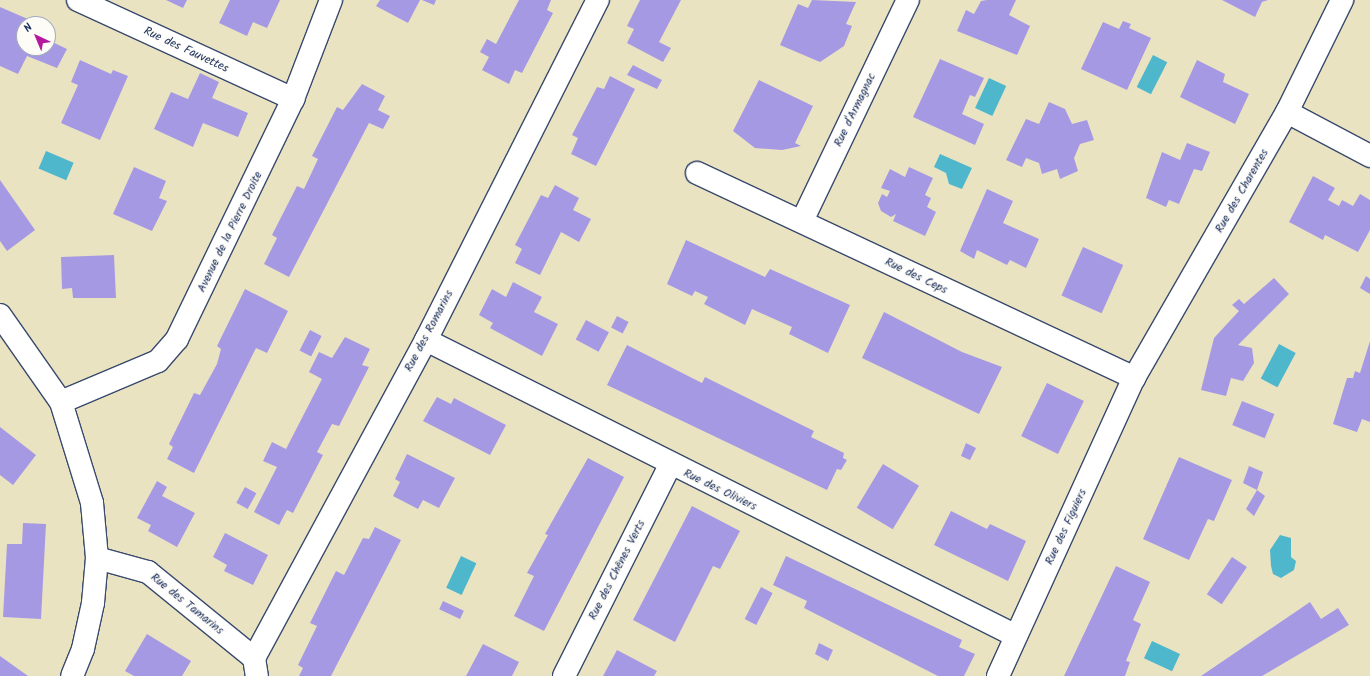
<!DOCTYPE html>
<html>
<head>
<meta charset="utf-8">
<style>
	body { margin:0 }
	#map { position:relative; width:1370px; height:676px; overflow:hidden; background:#eae3c2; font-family:Kalam,sans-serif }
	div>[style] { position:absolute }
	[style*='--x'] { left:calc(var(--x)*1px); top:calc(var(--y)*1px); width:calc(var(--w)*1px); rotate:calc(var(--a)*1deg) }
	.water>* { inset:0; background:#4eb7cc; transform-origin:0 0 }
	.building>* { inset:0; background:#a699e4; transform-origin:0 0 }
	.roads { filter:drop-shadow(1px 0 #3a4a6d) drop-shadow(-1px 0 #3a4a6d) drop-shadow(0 1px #3a4a6d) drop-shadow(0 -1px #3a4a6d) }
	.minor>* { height:22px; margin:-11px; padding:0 11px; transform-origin:11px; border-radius:11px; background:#fff }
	span { translate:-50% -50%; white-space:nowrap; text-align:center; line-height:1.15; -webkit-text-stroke:3px #fdfcf7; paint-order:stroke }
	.street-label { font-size:12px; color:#1b2f5e }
	.north { position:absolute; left:16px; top:16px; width:40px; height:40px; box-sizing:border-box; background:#fdfcf7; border:1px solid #a3aaba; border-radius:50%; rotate:316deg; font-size:11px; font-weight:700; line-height:16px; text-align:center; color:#1b2f5e }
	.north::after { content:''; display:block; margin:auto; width:14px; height:18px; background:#b5179e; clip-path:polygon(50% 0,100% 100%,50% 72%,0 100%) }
</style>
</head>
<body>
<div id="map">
	<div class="water">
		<div style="left:1153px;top:55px;width:16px;height:36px;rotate:27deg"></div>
		<div style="left:989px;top:78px;width:19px;height:33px;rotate:25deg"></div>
		<div style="left:46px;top:151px;width:30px;height:19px;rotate:23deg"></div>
		<div style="clip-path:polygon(940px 154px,972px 168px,962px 189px,949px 184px,946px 173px,934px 167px)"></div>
		<div style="left:1279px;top:344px;width:19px;height:39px;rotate:28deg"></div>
		<div style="clip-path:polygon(1280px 535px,1291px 538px,1291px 557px,1296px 561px,1294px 570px,1281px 578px,1273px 574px,1271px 566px,1270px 550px)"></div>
		<div style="left:461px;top:556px;width:17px;height:35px;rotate:25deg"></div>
		<div style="left:1152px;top:641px;width:31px;height:19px;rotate:25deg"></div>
	</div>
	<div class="building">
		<div style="clip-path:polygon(166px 0,187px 0,183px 8px)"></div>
		<div style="clip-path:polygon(230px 0,280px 0,267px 28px,253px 22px,247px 36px,219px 23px)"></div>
		<div style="clip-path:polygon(380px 0,420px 0,408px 23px,376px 6px)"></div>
		<div style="clip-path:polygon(422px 0,436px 0,434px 5px)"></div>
		<div style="clip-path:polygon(519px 0,551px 0,547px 10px,553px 13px,522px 73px,515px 70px,509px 84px,482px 70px,489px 57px,480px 52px,487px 39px,496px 44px)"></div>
		<div style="clip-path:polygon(640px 0,681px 0,659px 42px,671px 48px,663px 62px,627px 43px,634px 29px,627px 26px)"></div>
		<div style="clip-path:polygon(812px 0,856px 2px,846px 24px,852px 26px,844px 46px,820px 62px,780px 45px,798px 4px,808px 8px)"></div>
		<div style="clip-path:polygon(987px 0,1016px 0,1009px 15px,1030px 26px,1017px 55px,957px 31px,966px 10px,974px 14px,981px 1px)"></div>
		<div style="clip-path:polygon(1222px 0,1268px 0,1262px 2px,1255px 17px)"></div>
		<div style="clip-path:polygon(0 7px,37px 23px,24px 24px,24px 48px,48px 48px,48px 40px,67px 49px,57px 68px,27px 56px,18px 74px,0 66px)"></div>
		<div style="clip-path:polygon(1123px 21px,1131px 24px,1129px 28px,1151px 38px,1127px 90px,1081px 69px,1103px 22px,1119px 29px)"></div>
		<div style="clip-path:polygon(940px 59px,984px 78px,975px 97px,970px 95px,962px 114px,984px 124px,975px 145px,913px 117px)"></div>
		<div style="clip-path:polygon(80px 60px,111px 74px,113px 70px,128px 76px,100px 140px,61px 123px,78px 85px,71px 82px)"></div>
		<div style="clip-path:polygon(1197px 60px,1225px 74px,1223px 82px,1249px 94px,1235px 124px,1180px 97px)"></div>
		<div style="clip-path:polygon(633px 65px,662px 80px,657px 89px,627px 75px)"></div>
		<div style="clip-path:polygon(200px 73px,219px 82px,212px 98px,248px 113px,238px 137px,203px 123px,193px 147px,154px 129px,171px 92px,188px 99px)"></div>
		<div style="clip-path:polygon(610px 76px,635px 89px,596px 166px,571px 154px,578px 138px,572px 135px,597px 87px,604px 89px)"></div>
		<div style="clip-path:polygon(759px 80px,813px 106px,795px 143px,801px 146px,782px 150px,755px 148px,733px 131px)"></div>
		<div style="clip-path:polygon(362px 84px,385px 96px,378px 110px,390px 116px,383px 129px,369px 123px,289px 277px,264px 264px,277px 238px,272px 235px,297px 186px,304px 189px,318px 159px,312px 156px,337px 107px,343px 110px)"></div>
		<div style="clip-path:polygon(1049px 102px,1065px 109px,1072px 124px,1087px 120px,1094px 140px,1080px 144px,1074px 158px,1078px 171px,1060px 179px,1057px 169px,1042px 174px,1039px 163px,1026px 158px,1022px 167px,1006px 160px,1026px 119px,1039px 124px)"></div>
		<div style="clip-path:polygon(1187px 143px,1210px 152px,1202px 171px,1194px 169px,1179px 204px,1169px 200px,1166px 207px,1146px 198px,1162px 152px,1180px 160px)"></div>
		<div style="clip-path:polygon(134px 167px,166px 181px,159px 198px,167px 201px,152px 231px,113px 214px)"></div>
		<div style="clip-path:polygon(909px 167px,933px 178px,925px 195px,931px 198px,927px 207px,936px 212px,925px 236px,893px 221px,896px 214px,891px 217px,881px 211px,878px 203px,882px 194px,887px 197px,890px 191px,881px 188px,890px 169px,905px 177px)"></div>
		<div style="clip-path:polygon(1313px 176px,1335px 188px,1328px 200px,1339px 206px,1342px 200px,1353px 206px,1360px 194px,1370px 200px,1370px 230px,1358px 252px,1325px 235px,1323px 240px,1289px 222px)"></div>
		<div style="clip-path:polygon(0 180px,35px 230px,7px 251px,0 241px)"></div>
		<div style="clip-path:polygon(555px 185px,579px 198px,573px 210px,591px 219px,579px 242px,561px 232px,540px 275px,515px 263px,522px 249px,515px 245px,541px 195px,548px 198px)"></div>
		<div style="clip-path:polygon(987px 189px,1013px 201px,1003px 223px,1039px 239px,1026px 268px,1010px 260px,1007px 265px,977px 250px,974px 259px,960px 251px)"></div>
		<div style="clip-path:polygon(686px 240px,765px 277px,770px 269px,850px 305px,828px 353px,789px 334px,792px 327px,752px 309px,745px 325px,704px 304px,708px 297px,695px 291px,692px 296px,667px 284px)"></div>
		<div style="left:1083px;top:247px;width:44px;height:53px;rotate:24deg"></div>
		<div style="clip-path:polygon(114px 255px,116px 298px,73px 298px,72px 288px,62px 289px,61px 257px)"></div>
		<div style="clip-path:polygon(1366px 276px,1370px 279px,1370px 294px,1360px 288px)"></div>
		<div style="clip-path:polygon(1274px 278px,1289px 294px,1238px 345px,1252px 348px,1254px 363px,1243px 381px,1231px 378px,1226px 396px,1201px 390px,1214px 338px,1239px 311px,1232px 305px,1239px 299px,1244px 304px)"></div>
		<div style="clip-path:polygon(513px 282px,542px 297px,534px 312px,558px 324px,542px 356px,490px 328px,493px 323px,479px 315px,492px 289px,506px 297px)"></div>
		<div style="clip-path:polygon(245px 289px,288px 311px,267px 353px,256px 348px,194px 473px,167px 459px,173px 447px,169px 444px,194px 393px,200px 395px,217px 364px,221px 349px,217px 346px)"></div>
		<div style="clip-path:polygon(884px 312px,962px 352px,1002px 367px,979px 414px,862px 358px)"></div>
		<div style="left:617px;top:316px;width:13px;height:13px;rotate:27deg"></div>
		<div style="left:586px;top:320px;width:26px;height:22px;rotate:28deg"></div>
		<div style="left:310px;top:330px;width:13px;height:23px;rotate:27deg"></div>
		<div style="clip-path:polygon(345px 337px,370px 349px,362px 365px,369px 367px,339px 426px,332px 424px,317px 452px,323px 455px,293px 513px,287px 510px,279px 525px,254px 512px,277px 467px,263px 461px,272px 442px,286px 449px,322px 379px,309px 372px,319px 352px,332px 358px)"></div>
		<div style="clip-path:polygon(1370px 341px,1370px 422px,1362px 419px,1357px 432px,1333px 424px,1347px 378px,1353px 378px,1355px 371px,1360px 373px)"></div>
		<div style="clip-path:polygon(627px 345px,702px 383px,705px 377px,814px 431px,811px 437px,844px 453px,843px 458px,847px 460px,841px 470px,837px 469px,827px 490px,607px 385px)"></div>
		<div style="left:1047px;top:383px;width:41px;height:59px;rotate:26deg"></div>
		<div style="clip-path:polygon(437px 397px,451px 404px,454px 398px,506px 425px,490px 455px,423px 421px)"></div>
		<div style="left:1242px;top:401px;width:35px;height:26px;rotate:22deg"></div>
		<div style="clip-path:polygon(0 427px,36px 455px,13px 485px,0 475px)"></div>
		<div style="clip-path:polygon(966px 443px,976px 448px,970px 460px,961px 456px)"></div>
		<div style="clip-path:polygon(407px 454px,455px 478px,439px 508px,423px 500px,418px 509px,393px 496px,400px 482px,395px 479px)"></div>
		<div style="clip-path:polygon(1179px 457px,1232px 480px,1214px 521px,1208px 519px,1189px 560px,1143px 539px)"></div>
		<div style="clip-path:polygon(588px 458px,624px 477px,544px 631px,514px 616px,534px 576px,527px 573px,548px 535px,545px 534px)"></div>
		<div style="left:883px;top:464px;width:42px;height:51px;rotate:31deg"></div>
		<div style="clip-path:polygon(1249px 466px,1263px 472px,1257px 490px,1243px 483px)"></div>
		<div style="clip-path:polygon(157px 481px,167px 487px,162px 496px,195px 513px,177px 547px,148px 531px,151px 525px,137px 518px)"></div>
		<div style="left:245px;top:487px;width:13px;height:18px;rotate:29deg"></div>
		<div style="clip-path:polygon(1257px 490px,1265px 496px,1254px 516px,1246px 509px)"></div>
		<div style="clip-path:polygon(692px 506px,740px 531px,720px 569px,713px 566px,675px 642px,633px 620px)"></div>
		<div style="clip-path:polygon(951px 511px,987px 529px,990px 524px,1026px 541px,1008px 581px,934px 545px)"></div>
		<div style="clip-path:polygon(23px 523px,46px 524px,41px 619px,3px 617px,7px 544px,22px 544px)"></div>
		<div style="clip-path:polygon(375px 527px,401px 540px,381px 579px,331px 676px,299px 676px,303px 668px,298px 665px,317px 626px,310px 623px,336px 571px,344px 575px,363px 538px,369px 539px)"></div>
		<div style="clip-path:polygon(225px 533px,268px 555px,253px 585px,224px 571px,227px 565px,213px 557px)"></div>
		<div style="clip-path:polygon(786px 556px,962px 640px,959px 647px,975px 654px,964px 676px,938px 676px,804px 608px,807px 601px,773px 585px)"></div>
		<div style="left:1232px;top:557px;width:18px;height:45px;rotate:34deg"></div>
		<div style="clip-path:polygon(1116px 566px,1150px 582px,1133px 620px,1141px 624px,1126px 661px,1130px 662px,1125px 676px,1064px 676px)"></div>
		<div style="left:761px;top:587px;width:13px;height:36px;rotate:27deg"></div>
		<div style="left:443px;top:601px;width:23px;height:9px;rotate:25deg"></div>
		<div style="clip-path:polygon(1310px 602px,1321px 619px,1338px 608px,1349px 625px,1262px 676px,1201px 676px)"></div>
		<div style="clip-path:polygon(147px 634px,191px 661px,182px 676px,134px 676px,125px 671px)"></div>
		<div style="clip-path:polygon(819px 643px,833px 650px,828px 661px,815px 654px)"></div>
		<div style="clip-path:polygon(483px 644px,519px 662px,512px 676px,466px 676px)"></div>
		<div style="clip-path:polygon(617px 650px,657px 671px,654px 676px,603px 676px)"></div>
		<div style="clip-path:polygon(0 656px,28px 676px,0 676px)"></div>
	</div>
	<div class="roads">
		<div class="minor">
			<div style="--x:78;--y:0;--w:237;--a:24.7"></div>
			<div style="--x:1287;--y:112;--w:94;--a:27.9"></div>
			<div style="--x:697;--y:173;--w:483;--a:25.1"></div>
			<div style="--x:802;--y:221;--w:245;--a:-64.4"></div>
			<div style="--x:0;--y:315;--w:106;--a:55"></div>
			<div style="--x:61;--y:402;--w:106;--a:72.9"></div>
			<div style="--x:92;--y:503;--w:55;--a:84.8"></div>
			<div style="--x:97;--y:558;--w:45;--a:95.1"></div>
			<div style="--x:93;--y:603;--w:47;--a:102.3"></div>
			<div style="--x:83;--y:649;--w:29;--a:112"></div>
			<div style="--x:426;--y:340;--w:660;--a:26.64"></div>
			<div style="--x:61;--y:402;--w:105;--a:-22.9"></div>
			<div style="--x:158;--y:361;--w:29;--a:-49"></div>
			<div style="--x:177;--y:339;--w:267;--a:-64.2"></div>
			<div style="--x:293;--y:99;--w:106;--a:-69"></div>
			<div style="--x:97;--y:558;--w:53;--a:15.4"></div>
			<div style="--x:148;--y:572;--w:136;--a:39.1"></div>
			<div style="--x:254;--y:658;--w:18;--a:81"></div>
			<div style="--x:254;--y:658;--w:362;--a:-61.6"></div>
			<div style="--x:426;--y:340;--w:381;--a:-63.2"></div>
			<div style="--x:564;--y:676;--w:236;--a:-63.3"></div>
			<div style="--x:998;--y:676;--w:328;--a:-65.5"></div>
			<div style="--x:1134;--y:378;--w:307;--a:-60.1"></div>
			<div style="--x:1287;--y:112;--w:125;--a:-63.8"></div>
		</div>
	</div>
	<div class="street-label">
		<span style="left:186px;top:50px;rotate:25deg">Rue des Fauvettes</span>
		<span style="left:855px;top:110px;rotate:-64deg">Rue d'Armagnac</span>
		<span style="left:1242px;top:191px;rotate:-60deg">Rue des Charentes</span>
		<span style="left:230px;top:232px;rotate:-64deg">Avenue de la Pierre Droite</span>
		<span style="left:916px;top:276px;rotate:26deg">Rue des Ceps</span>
		<span style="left:429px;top:331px;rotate:-62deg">Rue des Romarins</span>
		<span style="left:720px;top:490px;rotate:26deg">Rue des Oliviers</span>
		<span style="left:1066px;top:527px;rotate:-65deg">Rue des Figuiers</span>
		<span style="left:617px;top:570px;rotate:-63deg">Rue des Chênes Verts</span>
		<span style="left:187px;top:604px;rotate:39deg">Rue des Tamarins</span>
	</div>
	<div class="north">N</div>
</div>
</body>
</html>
